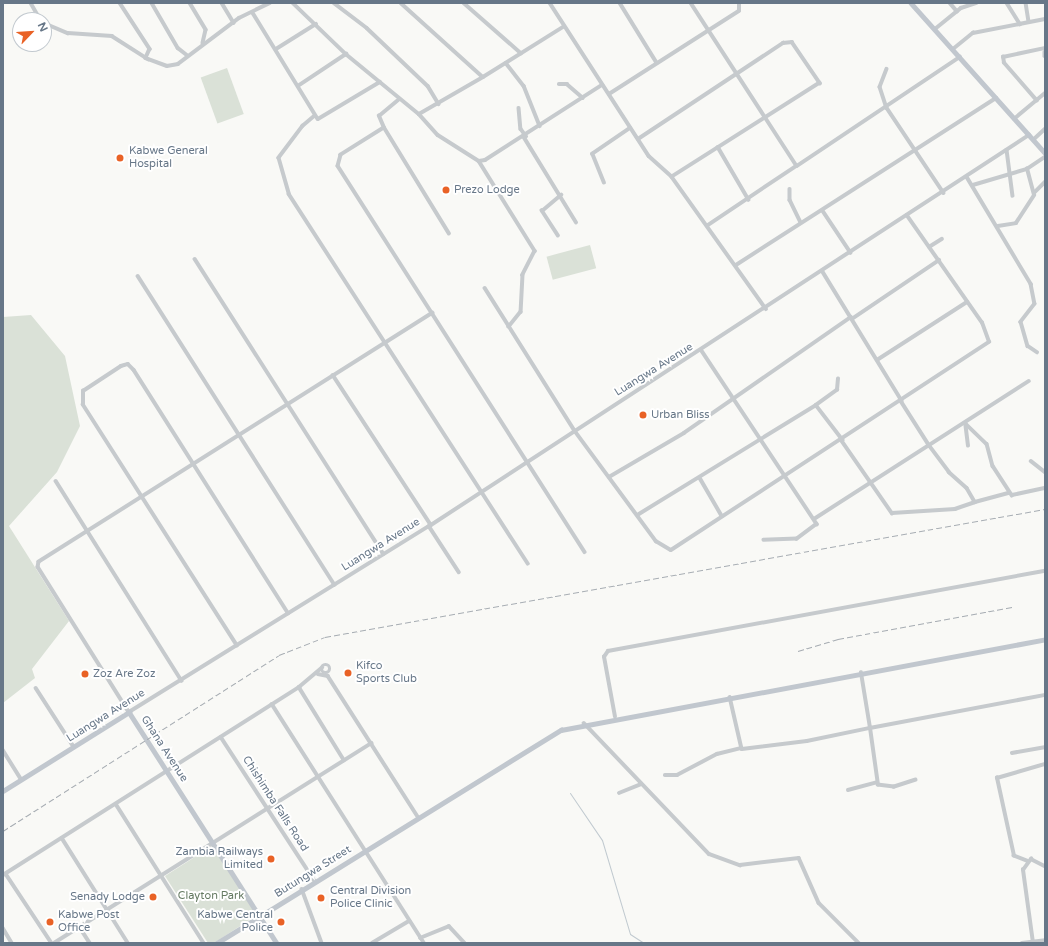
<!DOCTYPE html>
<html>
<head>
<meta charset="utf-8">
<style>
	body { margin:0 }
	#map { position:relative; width:1048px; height:946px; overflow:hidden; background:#f9f9f6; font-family:"Varela Round",sans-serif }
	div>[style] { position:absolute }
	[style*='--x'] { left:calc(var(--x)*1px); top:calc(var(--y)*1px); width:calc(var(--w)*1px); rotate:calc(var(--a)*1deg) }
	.green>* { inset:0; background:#dae1d7; transform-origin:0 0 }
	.stream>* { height:1px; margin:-0.5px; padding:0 0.5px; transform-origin:0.5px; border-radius:0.5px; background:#c1cad0 }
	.street>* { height:3.5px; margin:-1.75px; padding:0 1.75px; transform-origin:1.75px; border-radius:1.75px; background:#c6cacd }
	.street>.ring { margin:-1.75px; padding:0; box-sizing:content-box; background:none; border:3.5px solid #c6cacd; border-radius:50% }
	.secondary>* { height:4.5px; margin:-2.25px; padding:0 2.25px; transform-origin:2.25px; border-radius:2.25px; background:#c1c7ce }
	.rail>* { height:1px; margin-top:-0.5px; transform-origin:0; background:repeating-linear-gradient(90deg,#a6acb2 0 6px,transparent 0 9px) }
	.dots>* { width:11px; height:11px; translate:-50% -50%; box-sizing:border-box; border:2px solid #fff; border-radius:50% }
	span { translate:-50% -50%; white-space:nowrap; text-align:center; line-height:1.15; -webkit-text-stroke:4px #fff; paint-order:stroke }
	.poi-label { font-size:11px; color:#677788 }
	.left { translate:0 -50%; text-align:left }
	.right { translate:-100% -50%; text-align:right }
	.street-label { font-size:11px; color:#677788 }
	.park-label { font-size:11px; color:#657a62 }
	.frame { position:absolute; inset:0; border:4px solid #677788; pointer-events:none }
	.north { position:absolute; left:12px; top:12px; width:40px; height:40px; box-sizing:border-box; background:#fff; border:1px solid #c2c9cf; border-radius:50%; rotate:65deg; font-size:11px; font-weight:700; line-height:16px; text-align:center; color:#677788 }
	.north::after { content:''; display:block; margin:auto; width:14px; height:18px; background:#e96226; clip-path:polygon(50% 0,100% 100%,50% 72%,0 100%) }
</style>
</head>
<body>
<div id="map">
	<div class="green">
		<div style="left:227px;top:68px;width:49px;height:28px;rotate:70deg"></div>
		<div style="left:590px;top:245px;width:24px;height:45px;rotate:75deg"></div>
		<div style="clip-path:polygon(31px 315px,65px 356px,80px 426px,57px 472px,9px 526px,69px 621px,32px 669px,35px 678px,3px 703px,3px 317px)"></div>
		<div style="clip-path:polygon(212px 846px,257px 915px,214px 943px,208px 943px,165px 876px)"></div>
	</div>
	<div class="stream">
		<div style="--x:570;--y:793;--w:57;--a:55.8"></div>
		<div style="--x:602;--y:840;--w:98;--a:73.4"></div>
		<div style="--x:630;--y:934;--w:17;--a:33"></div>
	</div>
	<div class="street">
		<div style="--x:31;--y:3;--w:20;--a:60"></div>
		<div style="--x:120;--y:3;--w:55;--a:56.9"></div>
		<div style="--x:150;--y:49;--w:10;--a:114"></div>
		<div style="--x:152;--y:3;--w:52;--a:60"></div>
		<div style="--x:178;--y:48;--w:11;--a:38"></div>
		<div style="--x:190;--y:3;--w:31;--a:59"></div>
		<div style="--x:206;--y:30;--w:13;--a:103"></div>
		<div style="--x:222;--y:3;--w:23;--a:59"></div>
		<div style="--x:293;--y:3;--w:74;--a:43.9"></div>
		<div style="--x:346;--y:54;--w:94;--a:39.4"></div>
		<div style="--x:419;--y:114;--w:74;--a:-30"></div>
		<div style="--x:334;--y:3;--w:41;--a:37.1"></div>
		<div style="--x:367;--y:28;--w:84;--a:43.6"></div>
		<div style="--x:428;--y:86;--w:21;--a:59"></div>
		<div style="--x:401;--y:3;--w:110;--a:42.1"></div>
		<div style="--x:483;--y:77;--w:94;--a:-32"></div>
		<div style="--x:464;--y:3;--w:76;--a:41.3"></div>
		<div style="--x:550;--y:3;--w:182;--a:57.1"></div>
		<div style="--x:649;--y:156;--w:31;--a:42"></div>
		<div style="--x:672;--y:177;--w:162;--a:54.5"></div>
		<div style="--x:620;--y:3;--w:70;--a:58.3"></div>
		<div style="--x:691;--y:3;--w:194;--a:57"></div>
		<div style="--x:797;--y:166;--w:106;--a:146.2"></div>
		<div style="--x:950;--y:3;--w:11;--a:49"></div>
		<div style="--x:1007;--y:3;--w:25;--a:58"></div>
		<div style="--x:1026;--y:3;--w:18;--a:81"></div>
		<div style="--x:253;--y:13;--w:124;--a:58.5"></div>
		<div style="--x:318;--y:119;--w:72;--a:-30.8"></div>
		<div style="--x:44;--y:23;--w:26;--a:23"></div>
		<div style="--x:68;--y:33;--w:44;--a:3.9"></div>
		<div style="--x:112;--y:36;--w:43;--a:32.6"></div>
		<div style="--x:148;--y:59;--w:20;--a:20"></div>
		<div style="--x:167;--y:66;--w:11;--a:-10"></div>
		<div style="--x:178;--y:64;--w:76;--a:-37"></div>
		<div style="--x:239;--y:18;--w:34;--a:-26"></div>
		<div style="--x:935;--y:29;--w:33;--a:-39"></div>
		<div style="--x:961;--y:8;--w:16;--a:-18"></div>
		<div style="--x:276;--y:49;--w:47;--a:-32"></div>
		<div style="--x:953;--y:49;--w:26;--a:-39"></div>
		<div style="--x:973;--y:33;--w:73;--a:-11"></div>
		<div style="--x:1045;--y:52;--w:4;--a:90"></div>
		<div style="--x:506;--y:63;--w:29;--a:52"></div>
		<div style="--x:524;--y:86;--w:43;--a:68.2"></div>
		<div style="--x:887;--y:69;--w:19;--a:111"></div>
		<div style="--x:880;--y:87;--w:22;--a:72"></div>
		<div style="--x:887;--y:108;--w:102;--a:56.2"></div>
		<div style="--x:559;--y:84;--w:8;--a:0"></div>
		<div style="--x:567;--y:84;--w:21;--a:41"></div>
		<div style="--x:298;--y:86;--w:58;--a:-33.7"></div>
		<div style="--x:609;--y:94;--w:154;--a:-32.6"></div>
		<div style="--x:739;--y:11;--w:8;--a:-90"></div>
		<div style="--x:1037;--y:101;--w:50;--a:-131"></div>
		<div style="--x:1004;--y:63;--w:6;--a:-99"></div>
		<div style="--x:1003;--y:57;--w:43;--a:-12.1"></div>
		<div style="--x:519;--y:108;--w:21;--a:85"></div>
		<div style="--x:521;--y:129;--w:9;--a:54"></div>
		<div style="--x:419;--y:114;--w:28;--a:48"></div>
		<div style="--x:438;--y:135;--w:49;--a:32.4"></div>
		<div style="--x:479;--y:161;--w:6;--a:-9"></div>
		<div style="--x:485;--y:160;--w:139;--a:-32.7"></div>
		<div style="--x:315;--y:116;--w:16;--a:140"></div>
		<div style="--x:303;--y:126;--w:40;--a:127"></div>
		<div style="--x:279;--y:158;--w:37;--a:74"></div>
		<div style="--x:289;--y:194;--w:440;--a:57.1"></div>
		<div style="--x:1014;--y:119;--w:40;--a:-40"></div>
		<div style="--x:384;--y:128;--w:13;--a:-113"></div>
		<div style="--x:379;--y:116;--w:26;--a:-40"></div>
		<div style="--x:524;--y:137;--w:100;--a:58.5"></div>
		<div style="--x:638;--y:139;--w:174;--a:-33.5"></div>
		<div style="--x:783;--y:43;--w:9;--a:-6"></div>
		<div style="--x:792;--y:42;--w:50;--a:55.7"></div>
		<div style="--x:820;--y:83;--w:175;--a:147.6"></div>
		<div style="--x:1033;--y:140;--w:16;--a:-43"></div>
		<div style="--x:718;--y:147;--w:61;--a:59.7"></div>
		<div style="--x:1007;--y:150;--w:46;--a:82.6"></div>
		<div style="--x:479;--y:161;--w:106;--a:58.1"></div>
		<div style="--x:535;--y:251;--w:27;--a:117"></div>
		<div style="--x:523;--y:275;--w:37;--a:93"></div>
		<div style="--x:521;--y:312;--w:19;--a:129"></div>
		<div style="--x:797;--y:166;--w:196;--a:-33.8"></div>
		<div style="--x:967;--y:177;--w:125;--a:59.1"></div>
		<div style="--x:1031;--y:284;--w:20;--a:79"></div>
		<div style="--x:1035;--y:304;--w:23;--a:128"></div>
		<div style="--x:1021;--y:322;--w:25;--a:74"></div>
		<div style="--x:1028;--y:346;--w:11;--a:34"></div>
		<div style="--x:604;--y:183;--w:31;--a:-112"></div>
		<div style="--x:592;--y:154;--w:46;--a:-34.4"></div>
		<div style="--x:973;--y:185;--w:56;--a:-16.5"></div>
		<div style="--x:1027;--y:169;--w:22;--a:-34"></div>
		<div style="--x:790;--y:189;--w:11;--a:90"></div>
		<div style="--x:790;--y:200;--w:25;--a:64"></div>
		<div style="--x:1034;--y:193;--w:16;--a:-45"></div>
		<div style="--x:823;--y:211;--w:50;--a:56.3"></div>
		<div style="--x:998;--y:226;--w:18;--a:-9"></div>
		<div style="--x:1016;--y:223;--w:33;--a:-57"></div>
		<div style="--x:1034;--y:195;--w:27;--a:-105"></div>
		<div style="--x:449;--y:234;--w:124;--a:-121.5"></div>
		<div style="--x:384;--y:128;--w:51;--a:147.9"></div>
		<div style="--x:341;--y:155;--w:11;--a:105"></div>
		<div style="--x:338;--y:166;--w:458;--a:57.4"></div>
		<div style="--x:558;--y:236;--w:30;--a:-123"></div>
		<div style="--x:542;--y:211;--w:25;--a:-40"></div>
		<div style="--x:929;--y:247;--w:15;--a:-32"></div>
		<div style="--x:195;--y:259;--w:350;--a:57.4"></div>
		<div style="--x:736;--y:265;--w:309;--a:-32.7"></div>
		<div style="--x:823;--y:272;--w:151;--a:58.5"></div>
		<div style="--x:138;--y:276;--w:366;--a:57.5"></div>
		<div style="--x:485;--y:288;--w:169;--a:57.8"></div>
		<div style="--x:575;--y:431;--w:137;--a:53.6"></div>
		<div style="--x:656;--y:541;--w:17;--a:31"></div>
		<div style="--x:671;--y:550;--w:380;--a:-33.2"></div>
		<div style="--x:989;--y:342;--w:20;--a:-110"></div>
		<div style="--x:982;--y:323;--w:131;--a:-125"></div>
		<div style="--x:433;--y:313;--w:466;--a:147.7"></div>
		<div style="--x:39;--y:562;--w:5;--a:101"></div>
		<div style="--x:38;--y:567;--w:171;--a:57.9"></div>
		<div style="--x:129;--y:712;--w:355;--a:-31.8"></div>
		<div style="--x:431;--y:525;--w:714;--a:-33.11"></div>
		<div style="--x:852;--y:319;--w:105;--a:-34.1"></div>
		<div style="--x:702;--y:351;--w:208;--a:56.4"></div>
		<div style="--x:817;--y:524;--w:25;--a:143"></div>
		<div style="--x:797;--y:539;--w:33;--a:178"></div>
		<div style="--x:877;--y:360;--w:107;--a:-32.8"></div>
		<div style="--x:333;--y:375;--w:179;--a:56.8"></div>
		<div style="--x:901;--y:401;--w:52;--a:57.5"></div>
		<div style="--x:929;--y:445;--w:34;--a:53"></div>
		<div style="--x:949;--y:472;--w:24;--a:42"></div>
		<div style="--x:967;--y:488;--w:16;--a:60"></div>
		<div style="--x:975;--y:502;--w:35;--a:-15"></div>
		<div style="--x:816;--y:405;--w:26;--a:-36"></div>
		<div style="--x:837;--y:390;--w:11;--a:-85"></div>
		<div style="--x:842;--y:441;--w:88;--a:55.2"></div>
		<div style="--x:892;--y:513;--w:63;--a:-3.6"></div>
		<div style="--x:955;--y:509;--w:21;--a:-19"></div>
		<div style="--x:968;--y:446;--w:23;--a:-97"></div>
		<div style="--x:965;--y:423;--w:30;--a:44"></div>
		<div style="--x:987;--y:444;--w:23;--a:75"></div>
		<div style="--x:993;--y:466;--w:35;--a:57"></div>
		<div style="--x:1012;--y:495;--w:34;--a:-12"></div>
		<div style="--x:1031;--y:461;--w:18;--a:38"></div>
		<div style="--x:609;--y:477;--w:87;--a:-30.4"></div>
		<div style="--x:684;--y:433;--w:203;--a:-34.8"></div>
		<div style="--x:700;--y:478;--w:44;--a:59.9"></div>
		<div style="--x:56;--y:481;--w:236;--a:57.8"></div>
		<div style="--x:639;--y:514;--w:208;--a:-31.6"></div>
		<div style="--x:816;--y:405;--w:44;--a:52.4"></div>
		<div style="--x:814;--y:519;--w:255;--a:-32.7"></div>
		<div style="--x:429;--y:526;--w:55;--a:56.9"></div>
		<div style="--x:237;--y:646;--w:286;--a:-122.6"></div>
		<div style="--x:83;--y:405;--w:14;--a:-90"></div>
		<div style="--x:83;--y:391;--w:45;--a:-33.3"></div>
		<div style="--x:121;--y:366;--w:7;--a:-16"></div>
		<div style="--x:128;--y:364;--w:8;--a:45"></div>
		<div style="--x:134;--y:370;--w:288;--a:57.6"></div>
		<div class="ring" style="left:322px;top:665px;width:4.5px;height:4.5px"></div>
		<div style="--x:318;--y:674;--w:10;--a:11"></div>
		<div style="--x:328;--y:676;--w:167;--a:57.4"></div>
		<div style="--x:299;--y:687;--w:86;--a:58.3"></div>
		<div style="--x:36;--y:688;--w:70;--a:57.2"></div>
		<div style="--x:730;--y:697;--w:53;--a:77"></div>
		<div style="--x:742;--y:749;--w:65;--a:-7"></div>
		<div style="--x:807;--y:741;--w:64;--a:-11.7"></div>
		<div style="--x:870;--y:728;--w:56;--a:-99.3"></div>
		<div style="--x:272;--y:704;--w:283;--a:57.5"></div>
		<div style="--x:615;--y:717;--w:61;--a:-100.4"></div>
		<div style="--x:604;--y:657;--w:7;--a:-56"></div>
		<div style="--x:608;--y:651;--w:444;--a:-10.4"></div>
		<div style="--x:584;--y:723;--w:181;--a:46.3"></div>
		<div style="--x:709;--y:854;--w:33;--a:20"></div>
		<div style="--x:740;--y:865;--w:59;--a:-6.8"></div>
		<div style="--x:799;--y:858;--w:49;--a:66"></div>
		<div style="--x:819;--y:903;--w:57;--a:45"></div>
		<div style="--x:221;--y:737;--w:172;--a:56.9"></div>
		<div style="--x:3;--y:750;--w:34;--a:58"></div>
		<div style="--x:1012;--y:753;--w:34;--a:-10"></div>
		<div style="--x:665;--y:775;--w:12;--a:0"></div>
		<div style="--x:677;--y:775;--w:45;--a:-27.7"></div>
		<div style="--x:717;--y:754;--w:25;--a:-14"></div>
		<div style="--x:916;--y:780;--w:23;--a:162"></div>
		<div style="--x:894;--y:787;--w:16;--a:-173"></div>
		<div style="--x:878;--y:785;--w:58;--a:-98"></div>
		<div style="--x:870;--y:728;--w:178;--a:-10.7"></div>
		<div style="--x:848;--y:790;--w:30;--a:-15"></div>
		<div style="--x:619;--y:793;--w:24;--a:-22"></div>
		<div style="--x:116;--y:804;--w:165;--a:57.7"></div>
		<div style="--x:62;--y:838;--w:124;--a:57.8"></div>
		<div style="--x:1027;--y:861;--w:14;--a:-159"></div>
		<div style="--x:1014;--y:856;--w:80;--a:-102.3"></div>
		<div style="--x:997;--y:778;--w:50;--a:-16.3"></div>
		<div style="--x:6;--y:874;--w:82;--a:56.5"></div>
		<div style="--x:3;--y:875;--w:351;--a:-32.4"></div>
		<div style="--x:299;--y:687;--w:30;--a:-40"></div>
		<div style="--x:302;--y:889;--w:58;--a:69.7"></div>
		<div style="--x:79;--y:926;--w:20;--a:57"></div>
		<div style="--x:3;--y:928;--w:17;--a:59"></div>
		<div style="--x:420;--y:938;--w:31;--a:-22"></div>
		<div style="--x:449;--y:926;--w:23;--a:47"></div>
		<div style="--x:54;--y:943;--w:375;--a:-32.2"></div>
		<div style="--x:372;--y:943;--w:43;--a:-30.7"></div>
		<div style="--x:1022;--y:943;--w:23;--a:-7"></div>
		<div style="--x:1033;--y:943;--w:74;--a:-97.8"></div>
		<div style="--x:1023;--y:870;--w:14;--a:-54"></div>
		<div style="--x:1031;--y:859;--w:16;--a:27"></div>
	</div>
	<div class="secondary">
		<div style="--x:911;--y:3;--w:201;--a:48.2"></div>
		<div style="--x:3;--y:791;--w:149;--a:-32.1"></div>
		<div style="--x:129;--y:712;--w:274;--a:57.4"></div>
		<div style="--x:217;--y:943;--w:405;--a:-31.8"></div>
		<div style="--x:561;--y:730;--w:492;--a:-10.6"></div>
	</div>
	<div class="rail">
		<div style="--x:798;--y:651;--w:42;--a:-16.7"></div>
		<div style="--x:838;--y:639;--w:177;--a:-10.4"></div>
		<div style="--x:3;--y:831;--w:327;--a:-32.5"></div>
		<div style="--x:279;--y:655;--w:49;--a:-21.4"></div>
		<div style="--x:325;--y:637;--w:731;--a:-10.08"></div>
	</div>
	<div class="dots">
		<div style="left:120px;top:158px;background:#e96226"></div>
		<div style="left:446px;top:190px;background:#e96226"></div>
		<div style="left:643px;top:415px;background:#e96226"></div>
		<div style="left:348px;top:673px;background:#e96226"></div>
		<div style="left:85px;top:674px;background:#e96226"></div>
		<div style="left:271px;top:859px;background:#e96226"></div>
		<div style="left:153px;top:897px;background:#e96226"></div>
		<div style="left:321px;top:898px;background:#e96226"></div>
		<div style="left:50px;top:922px;background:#e96226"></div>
		<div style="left:281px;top:922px;background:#e96226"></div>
	</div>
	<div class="poi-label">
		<span class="left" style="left:129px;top:158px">Kabwe General<br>Hospital</span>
		<span class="left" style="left:454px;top:190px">Prezo Lodge</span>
		<span class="left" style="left:651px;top:415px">Urban Bliss</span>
		<span class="left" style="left:356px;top:673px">Kifco<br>Sports Club</span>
		<span class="left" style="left:93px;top:674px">Zoz Are Zoz</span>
		<span class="right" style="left:263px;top:859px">Zambia Railways<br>Limited</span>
		<span class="left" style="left:330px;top:898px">Central Division<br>Police Clinic</span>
		<span class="right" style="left:145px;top:897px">Senady Lodge</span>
		<span class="left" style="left:58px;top:922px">Kabwe Post<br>Office</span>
		<span class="right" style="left:273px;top:922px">Kabwe Central<br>Police</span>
	</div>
	<div class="street-label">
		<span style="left:654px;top:370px;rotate:-32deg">Luangwa Avenue</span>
		<span style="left:381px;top:545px;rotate:-32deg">Luangwa Avenue</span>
		<span style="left:106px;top:716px;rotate:-32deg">Luangwa Avenue</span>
		<span style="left:164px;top:749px;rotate:57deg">Ghana Avenue</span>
		<span style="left:275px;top:804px;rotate:57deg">Chishimba Falls Road</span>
		<span style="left:313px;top:872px;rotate:-32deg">Butungwa Street</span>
	</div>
	<div class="park-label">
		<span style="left:211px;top:896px">Clayton Park</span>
	</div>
	<div class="frame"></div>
	<div class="north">N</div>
</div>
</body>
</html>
